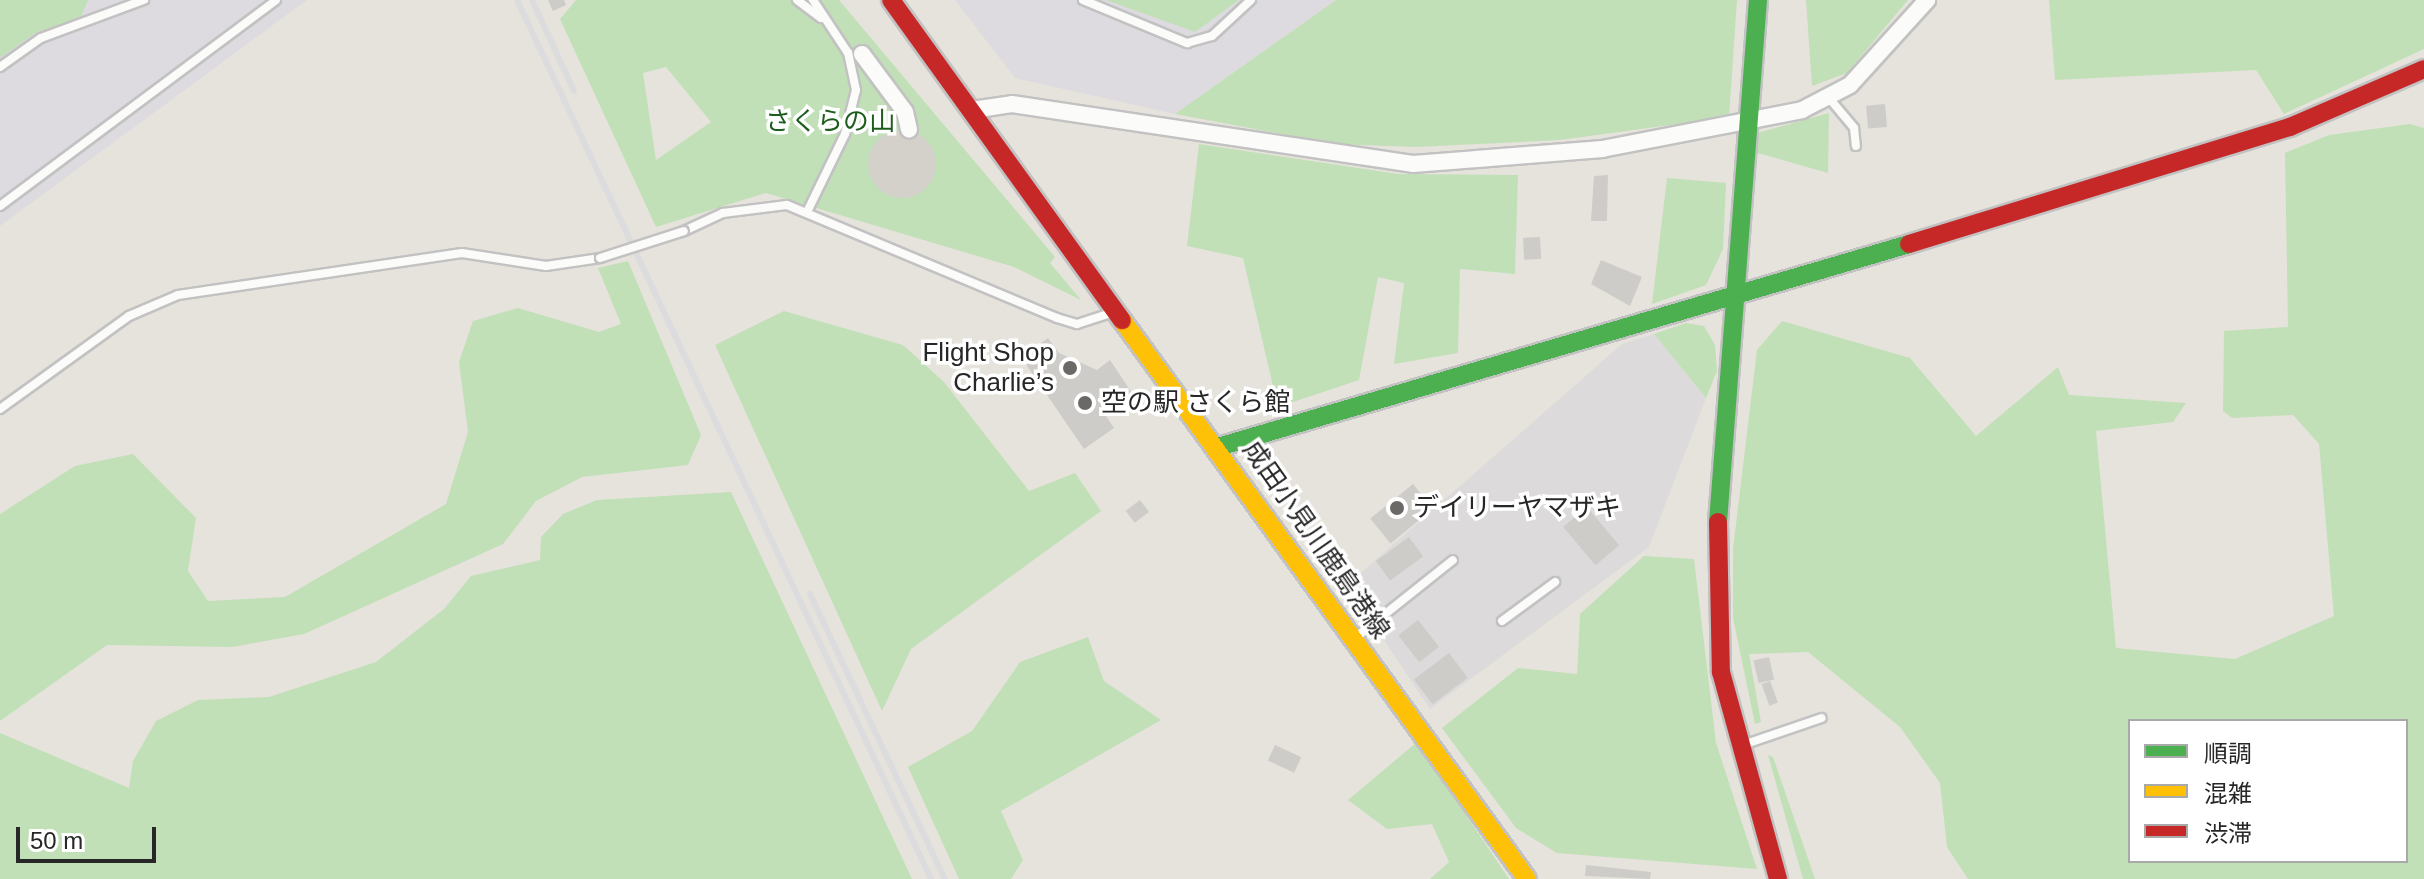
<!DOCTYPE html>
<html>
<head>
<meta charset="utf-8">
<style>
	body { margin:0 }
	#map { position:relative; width:2424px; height:879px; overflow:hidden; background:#e6e3dc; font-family:Arial,"Noto Sans JP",sans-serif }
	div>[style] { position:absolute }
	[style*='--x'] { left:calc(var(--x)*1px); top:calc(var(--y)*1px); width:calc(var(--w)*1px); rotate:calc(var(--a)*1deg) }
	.industrial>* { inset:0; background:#dddadb }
	.airport>* { inset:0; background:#dddbdf }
	.green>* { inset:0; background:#c1e0b7 }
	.plaza>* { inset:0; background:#d4d1cb }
	.round { border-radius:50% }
	.building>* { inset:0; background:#ceccc8; transform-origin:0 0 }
	.roads { filter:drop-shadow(2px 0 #c3c2c2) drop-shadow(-2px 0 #c3c2c2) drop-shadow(0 2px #c3c2c2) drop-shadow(0 -2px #c3c2c2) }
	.lane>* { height:8px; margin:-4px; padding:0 4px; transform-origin:4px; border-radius:4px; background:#fbfbfa }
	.street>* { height:16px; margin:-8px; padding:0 8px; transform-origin:8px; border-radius:8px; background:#fbfbfa }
	.fast>* { height:18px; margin:-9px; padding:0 9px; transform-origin:9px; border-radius:9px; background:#4caf50 }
	.slow>* { height:18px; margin:-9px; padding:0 9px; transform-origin:9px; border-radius:9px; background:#ffc107 }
	.jam>* { height:18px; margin:-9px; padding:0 9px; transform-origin:9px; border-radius:9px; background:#c62828 }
	.rail>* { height:6px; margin:-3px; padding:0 3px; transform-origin:3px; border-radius:3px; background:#dcdbdd }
	.bridges { filter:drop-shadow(2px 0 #c3c2c2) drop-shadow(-2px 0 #c3c2c2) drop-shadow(0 2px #c3c2c2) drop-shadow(0 -2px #c3c2c2) }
	.lane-bridge>* { height:8px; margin:-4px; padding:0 4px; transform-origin:4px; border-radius:4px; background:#fbfbfa }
	.dots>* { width:22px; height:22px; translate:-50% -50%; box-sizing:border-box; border:4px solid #fff; border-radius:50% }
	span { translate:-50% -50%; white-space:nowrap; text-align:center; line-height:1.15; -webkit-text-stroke:7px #fff; paint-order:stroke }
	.park-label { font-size:26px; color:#1e5e1d }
	.poi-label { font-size:26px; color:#272727 }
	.right { translate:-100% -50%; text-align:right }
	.left { translate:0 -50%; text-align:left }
	.street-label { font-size:26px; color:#272727 }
	.legend { position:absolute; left:2128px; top:719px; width:280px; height:144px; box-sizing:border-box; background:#fff; border:2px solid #a9a9a9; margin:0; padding:10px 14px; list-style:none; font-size:24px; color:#272727 }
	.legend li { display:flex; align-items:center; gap:16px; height:40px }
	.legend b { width:40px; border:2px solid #a9a9a9 }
	.scale { position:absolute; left:16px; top:827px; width:140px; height:36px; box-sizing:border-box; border:4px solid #272727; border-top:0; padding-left:10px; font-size:24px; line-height:28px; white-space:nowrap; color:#272727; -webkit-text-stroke:6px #fff; paint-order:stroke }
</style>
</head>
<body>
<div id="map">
	<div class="industrial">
		<div style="clip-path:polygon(1654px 334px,1706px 398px,1649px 547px,1430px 709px,1347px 585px,1622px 344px)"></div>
	</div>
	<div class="airport">
		<div style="clip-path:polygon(0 0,307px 0,0 226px)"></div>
		<div style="clip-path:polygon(955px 0,1336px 0,1175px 114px,1015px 78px)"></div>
	</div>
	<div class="green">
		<div style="clip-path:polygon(0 0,88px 0,81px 17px,35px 33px,0 58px)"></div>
		<div style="clip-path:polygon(evenodd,576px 0,839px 0,1055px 257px,1050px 263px,1081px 300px,1014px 267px,766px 193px,656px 227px,560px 19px,576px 0,666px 67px,711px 122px,656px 160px,643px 73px,666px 67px)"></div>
		<div style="clip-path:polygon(1106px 0,1239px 0,1195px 32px)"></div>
		<div style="clip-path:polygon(1336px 0,1737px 0,1729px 117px,1560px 140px,1415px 147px,1335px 144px,1175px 114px)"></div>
		<div style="clip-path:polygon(1806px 0,1908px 0,1847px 73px,1812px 86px)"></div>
		<div style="clip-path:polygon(2049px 0,2424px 0,2424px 49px,2284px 114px,2256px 70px,2055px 80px)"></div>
		<div style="clip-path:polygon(1829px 113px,1828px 173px,1751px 151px,1754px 134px)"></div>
		<div style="clip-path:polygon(evenodd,2410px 124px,2424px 128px,2424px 879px,1968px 879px,1947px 847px,1940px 783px,1900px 727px,1808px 652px,1749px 654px,1761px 722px,1755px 724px,1733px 618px,1733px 549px,1757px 350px,1782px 321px,1910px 358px,1976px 436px,2058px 367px,2069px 395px,2186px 403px,2173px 422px,2096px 431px,2116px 648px,2235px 659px,2334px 616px,2319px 444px,2293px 415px,2232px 418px,2223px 411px,2224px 331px,2288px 327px,2285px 153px,2329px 135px,2410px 124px,2406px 721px,2406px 861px,2130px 861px,2130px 721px,2406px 721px)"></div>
		<div style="clip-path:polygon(1199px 144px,1398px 174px,1518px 175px,1515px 274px,1460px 269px,1458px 353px,1394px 364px,1404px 283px,1378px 277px,1359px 380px,1278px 407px,1243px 258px,1187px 246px)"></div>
		<div style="clip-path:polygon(1667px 178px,1726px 183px,1723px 249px,1706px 285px,1652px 304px)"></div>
		<div style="clip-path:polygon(628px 261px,701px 435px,688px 465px,582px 477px,536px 501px,503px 544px,304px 634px,232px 647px,107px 645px,0 721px,0 514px,75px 466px,133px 454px,196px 518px,188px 571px,208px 601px,285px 597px,446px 504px,468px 432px,459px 362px,473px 321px,518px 308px,599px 332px,621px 324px,598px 268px)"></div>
		<div style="clip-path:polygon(784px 311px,903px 345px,944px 382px,1029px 491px,1075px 473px,1101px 511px,911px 649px,882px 711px,715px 345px)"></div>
		<div style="clip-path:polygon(1686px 323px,1704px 326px,1715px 345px,1717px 371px,1706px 398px,1654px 334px)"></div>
		<div style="clip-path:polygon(731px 492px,912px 879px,0 879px,0 733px,129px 788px,133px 761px,156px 721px,198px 700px,269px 697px,376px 662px,444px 609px,471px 576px,540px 560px,541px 537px,563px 514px,597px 500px)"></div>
		<div style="clip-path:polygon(1644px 556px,1694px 559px,1716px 743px,1757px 869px,1557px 853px,1516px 828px,1442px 728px,1518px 668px,1577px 674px,1580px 614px)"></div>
		<div style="clip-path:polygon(1088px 637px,1104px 681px,1161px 720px,1001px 811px,1023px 860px,1011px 879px,959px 879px,908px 767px,972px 731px,1020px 662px)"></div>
		<div style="clip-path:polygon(1417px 742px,1509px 879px,1430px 879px,1449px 862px,1432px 824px,1387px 829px,1348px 800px)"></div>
		<div style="clip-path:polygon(1768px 755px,1773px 757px,1815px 879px,1803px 879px)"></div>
	</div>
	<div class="plaza">
		<div class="round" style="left:868px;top:130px;width:68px;height:68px"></div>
	</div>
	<div class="building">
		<div style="clip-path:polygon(548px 0,564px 0,566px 5px,553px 11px)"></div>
		<div style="left:1885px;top:104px;width:23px;height:19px;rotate:85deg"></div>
		<div style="clip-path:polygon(1608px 175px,1607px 221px,1591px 221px,1594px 176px)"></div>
		<div style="left:1540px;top:237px;width:22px;height:17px;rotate:87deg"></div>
		<div style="clip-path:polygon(1601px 260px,1642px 277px,1630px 306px,1591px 284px)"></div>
		<div style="clip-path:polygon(1048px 338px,1059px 353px,1097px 370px,1110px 360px,1132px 393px,1104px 413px,1114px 428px,1084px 449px,1021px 357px)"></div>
		<div style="left:1413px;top:484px;width:32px;height:55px;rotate:51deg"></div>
		<div style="left:1140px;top:500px;width:15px;height:18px;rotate:53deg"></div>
		<div style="left:1587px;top:507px;width:50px;height:31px;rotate:50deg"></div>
		<div style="left:1409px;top:537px;width:24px;height:41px;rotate:54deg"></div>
		<div style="left:1418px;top:620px;width:34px;height:25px;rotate:52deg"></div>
		<div style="left:1449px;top:653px;width:31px;height:44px;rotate:53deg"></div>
		<div style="left:1769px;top:657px;width:23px;height:16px;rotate:77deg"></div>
		<div style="left:1770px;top:681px;width:23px;height:9px;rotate:70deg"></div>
		<div style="left:1275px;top:745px;width:29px;height:17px;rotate:25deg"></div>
		<div style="clip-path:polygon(1586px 865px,1651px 872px,1650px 879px,1585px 876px)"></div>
	</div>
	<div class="roads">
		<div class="lane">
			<div style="--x:797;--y:0;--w:30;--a:37"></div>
			<div style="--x:1083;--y:0;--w:113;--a:22.5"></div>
			<div style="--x:1187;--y:43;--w:26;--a:-16"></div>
			<div style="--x:1212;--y:36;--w:53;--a:-42.7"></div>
			<div style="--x:0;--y:67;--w:50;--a:-35.3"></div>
			<div style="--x:41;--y:38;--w:110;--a:-20.3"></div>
			<div style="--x:1829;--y:98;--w:39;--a:50"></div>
			<div style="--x:1854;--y:128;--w:18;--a:84"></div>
			<div style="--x:0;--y:206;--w:344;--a:-36.7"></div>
			<div style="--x:807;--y:212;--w:87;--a:-64"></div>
			<div style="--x:845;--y:134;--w:45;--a:-76"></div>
			<div style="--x:856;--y:90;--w:38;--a:-102"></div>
			<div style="--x:848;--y:53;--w:64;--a:-123.4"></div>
			<div style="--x:684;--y:231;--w:43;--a:-24.8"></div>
			<div style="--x:723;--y:213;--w:64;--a:-7.1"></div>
			<div style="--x:787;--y:205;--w:293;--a:22.7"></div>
			<div style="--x:1057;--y:318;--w:21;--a:17"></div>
			<div style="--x:1077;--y:324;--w:38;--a:-18"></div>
			<div style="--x:0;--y:409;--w:159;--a:-35.8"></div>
			<div style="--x:129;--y:316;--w:53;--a:-23.2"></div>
			<div style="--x:178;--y:295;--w:287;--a:-8.4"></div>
			<div style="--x:462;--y:253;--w:85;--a:8.8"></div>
			<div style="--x:546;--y:266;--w:55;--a:-8.4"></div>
			<div style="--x:1502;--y:621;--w:66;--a:-36.3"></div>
			<div style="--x:1355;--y:638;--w:125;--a:-38.5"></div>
			<div style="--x:1743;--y:745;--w:83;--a:-18.9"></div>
		</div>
		<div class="street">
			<div style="--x:862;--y:54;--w:72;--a:53.4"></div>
			<div style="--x:905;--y:112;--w:18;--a:77"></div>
			<div style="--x:972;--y:110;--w:40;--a:-8.5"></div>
			<div style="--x:1012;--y:104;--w:405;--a:8.5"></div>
			<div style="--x:1413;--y:164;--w:190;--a:-4.5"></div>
			<div style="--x:1602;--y:149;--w:204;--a:-11"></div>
			<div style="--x:1802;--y:110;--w:54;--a:-27.5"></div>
			<div style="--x:1850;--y:85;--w:115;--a:-47.8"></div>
		</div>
		<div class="fast">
			<div style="--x:1218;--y:447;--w:720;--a:-16.37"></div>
			<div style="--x:1718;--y:522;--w:524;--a:-85.62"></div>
		</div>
		<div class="slow">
			<div style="--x:1122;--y:320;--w:690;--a:54.08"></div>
		</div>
		<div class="jam">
			<div style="--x:891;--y:0;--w:395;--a:54.2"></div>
			<div style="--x:1909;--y:244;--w:399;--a:-17.1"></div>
			<div style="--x:2290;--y:127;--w:146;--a:-23.4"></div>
			<div style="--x:1718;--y:522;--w:150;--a:88.9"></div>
			<div style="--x:1721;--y:672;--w:215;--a:74.6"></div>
		</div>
	</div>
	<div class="rail">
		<div style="--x:517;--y:0;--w:972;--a:64.78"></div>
		<div style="--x:532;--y:0;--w:100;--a:65.2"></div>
		<div style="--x:810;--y:594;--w:315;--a:64.7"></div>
	</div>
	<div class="bridges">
		<div class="lane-bridge">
			<div style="--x:600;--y:258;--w:88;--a:-17.8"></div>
		</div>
	</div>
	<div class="dots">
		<div style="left:1070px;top:368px;background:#6a6966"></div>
		<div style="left:1085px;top:403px;background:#6a6966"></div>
		<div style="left:1397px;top:508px;background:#6a6966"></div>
	</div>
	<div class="park-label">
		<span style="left:830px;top:122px">さくらの山</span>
	</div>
	<div class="poi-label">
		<span class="right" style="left:1054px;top:368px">Flight Shop<br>Charlie’s</span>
		<span class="left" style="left:1101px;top:403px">空の駅 さくら館</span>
		<span class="left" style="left:1413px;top:508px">デイリーヤマザキ</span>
	</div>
	<div class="street-label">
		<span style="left:1316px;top:540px;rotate:55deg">成田小見川鹿島港線</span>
	</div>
	<ul class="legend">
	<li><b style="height:10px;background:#4caf50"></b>順調</li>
	<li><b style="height:10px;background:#ffc107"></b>混雑</li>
	<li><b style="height:10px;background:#c62828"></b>渋滞</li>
	</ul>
	<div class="scale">50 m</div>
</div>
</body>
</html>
